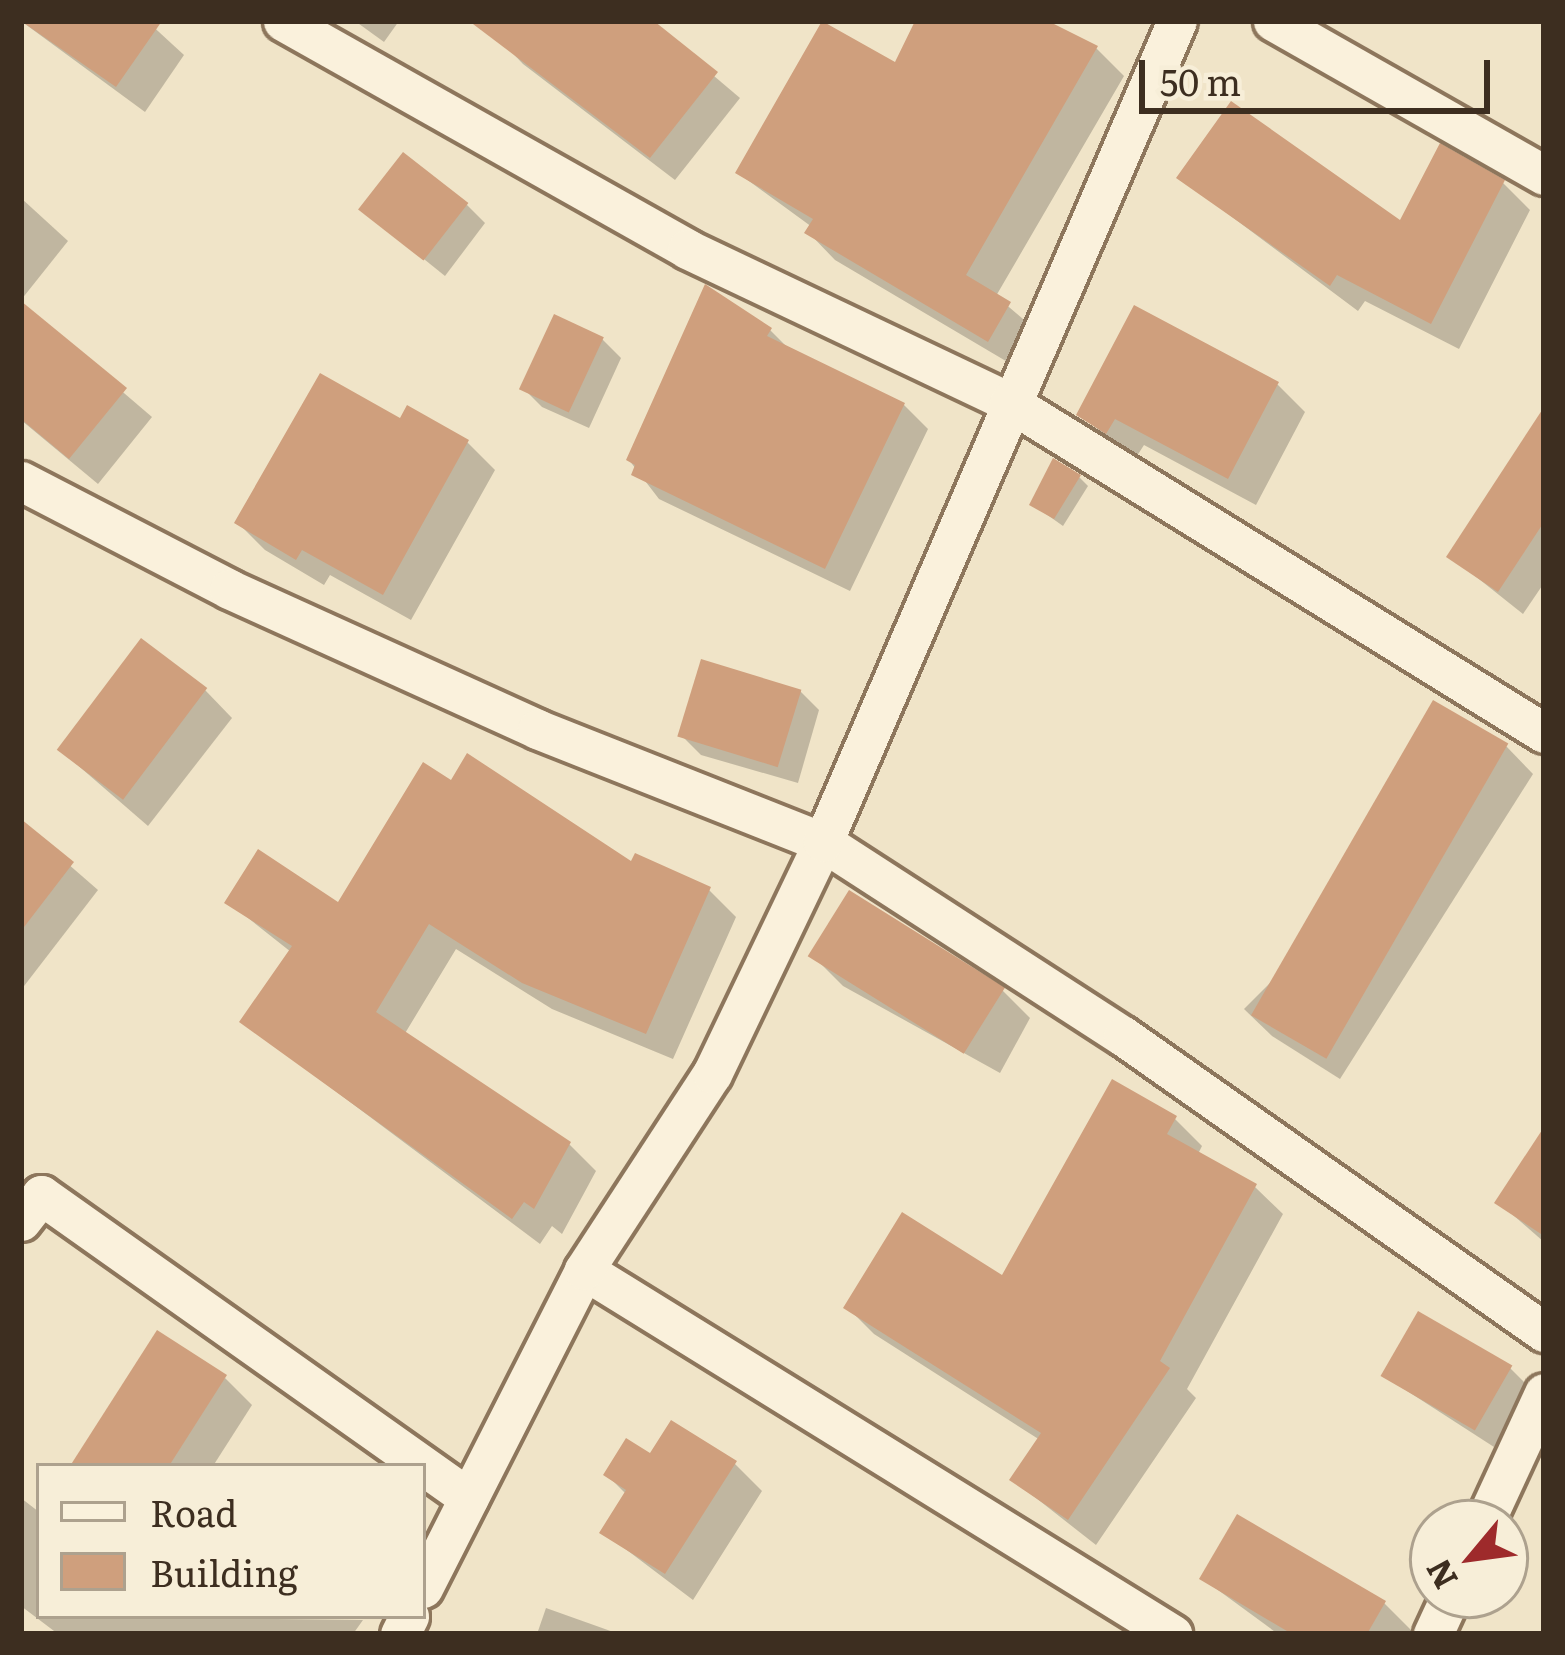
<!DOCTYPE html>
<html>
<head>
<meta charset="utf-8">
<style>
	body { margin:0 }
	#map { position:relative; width:1565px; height:1655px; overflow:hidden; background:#f0e4c8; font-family:Literata,serif }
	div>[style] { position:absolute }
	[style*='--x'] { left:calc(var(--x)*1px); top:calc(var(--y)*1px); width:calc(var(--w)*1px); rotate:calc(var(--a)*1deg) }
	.shadow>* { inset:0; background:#0003 }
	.building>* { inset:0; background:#cf9f7d; transform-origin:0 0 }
	.roads { filter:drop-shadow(3px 0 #8d765c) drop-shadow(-3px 0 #8d765c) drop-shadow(0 3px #8d765c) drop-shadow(0 -3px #8d765c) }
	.street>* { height:39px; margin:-19.5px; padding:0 19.5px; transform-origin:19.5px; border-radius:19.5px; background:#faf1dc }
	span { translate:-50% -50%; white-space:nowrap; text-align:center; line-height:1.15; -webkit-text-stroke:9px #f7eed8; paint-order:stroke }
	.frame { position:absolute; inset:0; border:24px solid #3d2e20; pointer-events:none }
	.legend { position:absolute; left:36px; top:1463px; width:390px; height:156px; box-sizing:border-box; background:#f7eed8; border:3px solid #ada18e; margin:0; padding:15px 21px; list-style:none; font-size:36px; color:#3d2e20 }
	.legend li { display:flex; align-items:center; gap:24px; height:60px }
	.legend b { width:60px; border:3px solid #ada18e }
	.north { position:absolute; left:1409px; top:1499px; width:120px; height:120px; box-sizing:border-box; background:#f7eed8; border:3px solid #ada18e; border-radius:50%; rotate:241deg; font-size:33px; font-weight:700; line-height:48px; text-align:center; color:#3d2e20 }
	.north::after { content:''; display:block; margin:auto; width:42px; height:54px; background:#9e2a2b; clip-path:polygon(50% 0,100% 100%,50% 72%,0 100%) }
	.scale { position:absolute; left:1139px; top:60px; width:351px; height:54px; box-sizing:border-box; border:6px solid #3d2e20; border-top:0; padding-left:15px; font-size:36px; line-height:42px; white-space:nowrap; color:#3d2e20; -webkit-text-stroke:9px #f7eed8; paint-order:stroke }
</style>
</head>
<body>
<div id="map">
	<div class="shadow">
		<div style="clip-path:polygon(21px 21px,147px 21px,184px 55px,145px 112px)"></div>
		<div style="clip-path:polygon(355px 21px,399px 21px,384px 42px)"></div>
		<div style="clip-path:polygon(514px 21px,649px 21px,740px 98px,675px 180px,523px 64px,500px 40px)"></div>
		<div style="clip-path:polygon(919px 21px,1041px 21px,1096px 48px,1124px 76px,996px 296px,1037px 331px,1016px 367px,835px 260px,808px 232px,812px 227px,738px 173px,896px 66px)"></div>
		<div style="clip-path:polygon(1180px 178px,1401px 225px,1503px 183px,1530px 210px,1459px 349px,1365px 301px,1358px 311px)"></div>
		<div style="clip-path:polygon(21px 198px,68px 241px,21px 300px)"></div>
		<div style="clip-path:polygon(467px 205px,485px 223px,445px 276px,363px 210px)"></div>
		<div style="clip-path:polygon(21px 305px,152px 417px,98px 484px,21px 420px)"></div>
		<div style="clip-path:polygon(1135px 309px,1278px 385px,1305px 412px,1256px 505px,1144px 445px,1135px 459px,1080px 415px)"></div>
		<div style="clip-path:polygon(770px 330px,790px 350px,904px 405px,928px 429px,850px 591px,659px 499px,629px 460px)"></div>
		<div style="clip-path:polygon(602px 339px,621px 358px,589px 428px,542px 407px,524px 389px)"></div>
		<div style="clip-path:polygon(401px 422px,467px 442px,495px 470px,411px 620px,330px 575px,324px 585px,265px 550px,238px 523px)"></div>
		<div style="clip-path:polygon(1544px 432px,1544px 583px,1523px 614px,1450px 556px)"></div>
		<div style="clip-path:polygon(1079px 477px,1088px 486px,1063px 526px,1032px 504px)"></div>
		<div style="clip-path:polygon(205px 690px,232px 718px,148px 826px,59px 749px)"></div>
		<div style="clip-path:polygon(800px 691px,819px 710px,798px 783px,701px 755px,682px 736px)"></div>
		<div style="clip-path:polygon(1506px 746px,1533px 774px,1340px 1079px,1272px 1036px,1244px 1009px)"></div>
		<div style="clip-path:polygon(452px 784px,632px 865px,709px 890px,736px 917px,673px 1059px,552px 1009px,456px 949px,404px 1035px,569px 1144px,596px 1171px,562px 1234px,552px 1226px,540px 1244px,243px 1022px,291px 952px,228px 902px,339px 906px)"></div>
		<div style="clip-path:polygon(21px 823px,98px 890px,21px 990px)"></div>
		<div style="clip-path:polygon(815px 958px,1003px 991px,1030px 1018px,1000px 1073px,843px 986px)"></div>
		<div style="clip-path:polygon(1175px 1119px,1202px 1146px,1198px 1154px,1255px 1187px,1283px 1214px,1187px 1389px,1196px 1398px,1096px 1545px,1013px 1480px,1040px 1440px,874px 1334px,847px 1307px,1003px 1279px)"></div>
		<div style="clip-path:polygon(1544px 1133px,1544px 1242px,1498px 1202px)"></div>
		<div style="clip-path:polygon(1510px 1368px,1528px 1386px,1494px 1447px,1384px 1376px)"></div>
		<div style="clip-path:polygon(225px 1378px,252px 1405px,213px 1466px,74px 1466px)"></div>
		<div style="clip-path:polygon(651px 1457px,735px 1464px,762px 1491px,693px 1600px,603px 1532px,627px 1495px,607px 1475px)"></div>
		<div style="clip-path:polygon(21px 1498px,39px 1512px,39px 1616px,363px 1620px,353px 1634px,58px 1634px,21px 1606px)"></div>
		<div style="clip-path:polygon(1203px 1579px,1384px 1603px,1412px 1631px,1278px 1634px)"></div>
		<div style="clip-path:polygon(546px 1608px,619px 1634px,537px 1634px)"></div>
	</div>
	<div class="building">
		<div style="clip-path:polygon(21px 21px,162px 21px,116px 87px)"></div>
		<div style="clip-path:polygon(469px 21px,654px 21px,718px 72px,650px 158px)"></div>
		<div style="clip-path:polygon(822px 21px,895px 62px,915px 21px,1048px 21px,1098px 46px,966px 275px,1011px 302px,988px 342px,804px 233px,813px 219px,735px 173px)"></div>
		<div style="clip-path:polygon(1231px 101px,1400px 220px,1440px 143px,1505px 180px,1431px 324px,1337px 275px,1330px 286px,1176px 178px)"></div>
		<div style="left:403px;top:152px;width:83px;height:73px;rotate:38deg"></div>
		<div style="clip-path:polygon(705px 284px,772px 328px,767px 336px,905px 403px,825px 569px,631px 475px,635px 465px,626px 460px)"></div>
		<div style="clip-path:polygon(21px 301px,127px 388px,69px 459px,21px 419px)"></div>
		<div style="clip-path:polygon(1134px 305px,1279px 382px,1228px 479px,1115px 419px,1106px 434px,1076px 415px)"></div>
		<div style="left:554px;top:314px;width:55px;height:83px;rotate:25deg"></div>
		<div style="clip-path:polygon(320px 373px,400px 418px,407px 405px,469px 440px,383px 595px,302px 550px,296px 560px,234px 523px)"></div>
		<div style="clip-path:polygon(1544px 407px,1544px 522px,1498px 592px,1446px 557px)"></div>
		<div style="clip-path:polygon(1053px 458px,1081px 475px,1054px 519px,1029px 505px)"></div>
		<div style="left:141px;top:638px;width:83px;height:140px;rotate:37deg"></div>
		<div style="left:701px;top:659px;width:105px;height:81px;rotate:17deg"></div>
		<div style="left:1433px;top:700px;width:87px;height:364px;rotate:30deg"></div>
		<div style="clip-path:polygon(467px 753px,631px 861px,635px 853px,711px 887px,646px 1034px,522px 983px,429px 924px,376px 1012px,571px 1142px,534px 1209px,524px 1202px,512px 1219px,239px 1022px,292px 946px,224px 903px,258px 849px,338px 902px,423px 762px,451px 780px)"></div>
		<div style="clip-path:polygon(21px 819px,74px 862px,21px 931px)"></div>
		<div style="left:849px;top:890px;width:184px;height:78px;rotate:32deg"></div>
		<div style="clip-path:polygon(1112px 1079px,1177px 1116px,1167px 1134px,1257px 1184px,1160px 1361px,1170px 1368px,1068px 1520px,1009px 1480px,1041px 1433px,843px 1308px,902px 1212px,1002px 1275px)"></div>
		<div style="clip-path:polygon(1544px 1127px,1544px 1236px,1494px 1203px)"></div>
		<div style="left:1418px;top:1311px;width:109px;height:75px;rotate:30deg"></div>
		<div style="clip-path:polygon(157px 1330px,227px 1375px,169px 1466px,70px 1466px)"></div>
		<div style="clip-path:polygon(671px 1420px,737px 1461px,665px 1574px,599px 1533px,626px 1490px,603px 1475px,626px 1438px,650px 1453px)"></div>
		<div style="clip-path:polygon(1237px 1514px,1386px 1601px,1367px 1634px,1292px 1634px,1199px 1579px)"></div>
	</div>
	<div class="roads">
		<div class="street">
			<div style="--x:283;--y:21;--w:464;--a:29.4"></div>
			<div style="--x:687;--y:249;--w:357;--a:25.4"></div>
			<div style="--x:1009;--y:402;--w:629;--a:31.74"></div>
			<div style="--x:1273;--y:21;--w:312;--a:29.6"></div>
			<div style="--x:21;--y:481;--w:234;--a:27.4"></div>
			<div style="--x:229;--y:589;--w:338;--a:24.4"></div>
			<div style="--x:537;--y:729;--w:308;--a:21.6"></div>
			<div style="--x:823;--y:842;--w:357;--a:32.9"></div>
			<div style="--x:1123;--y:1036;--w:515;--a:35.11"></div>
			<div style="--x:21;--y:1221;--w:33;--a:-52"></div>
			<div style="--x:41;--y:1195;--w:524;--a:35.3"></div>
			<div style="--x:584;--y:1270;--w:692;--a:31.76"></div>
			<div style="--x:1484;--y:1523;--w:143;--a:-65.2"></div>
			<div style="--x:423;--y:1588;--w:356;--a:-63.1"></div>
			<div style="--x:584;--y:1270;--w:234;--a:-56.9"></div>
			<div style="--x:712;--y:1074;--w:257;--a:-64.4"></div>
			<div style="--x:823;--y:842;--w:894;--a:-66.68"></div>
			<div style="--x:400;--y:1634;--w:20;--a:-63"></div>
			<div style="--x:1433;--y:1634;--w:43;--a:-65.2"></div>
		</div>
	</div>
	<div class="frame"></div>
	<ul class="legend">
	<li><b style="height:15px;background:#faf1dc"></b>Road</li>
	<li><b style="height:33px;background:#cf9f7d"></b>Building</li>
	</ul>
	<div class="north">N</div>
	<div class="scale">50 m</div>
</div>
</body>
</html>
